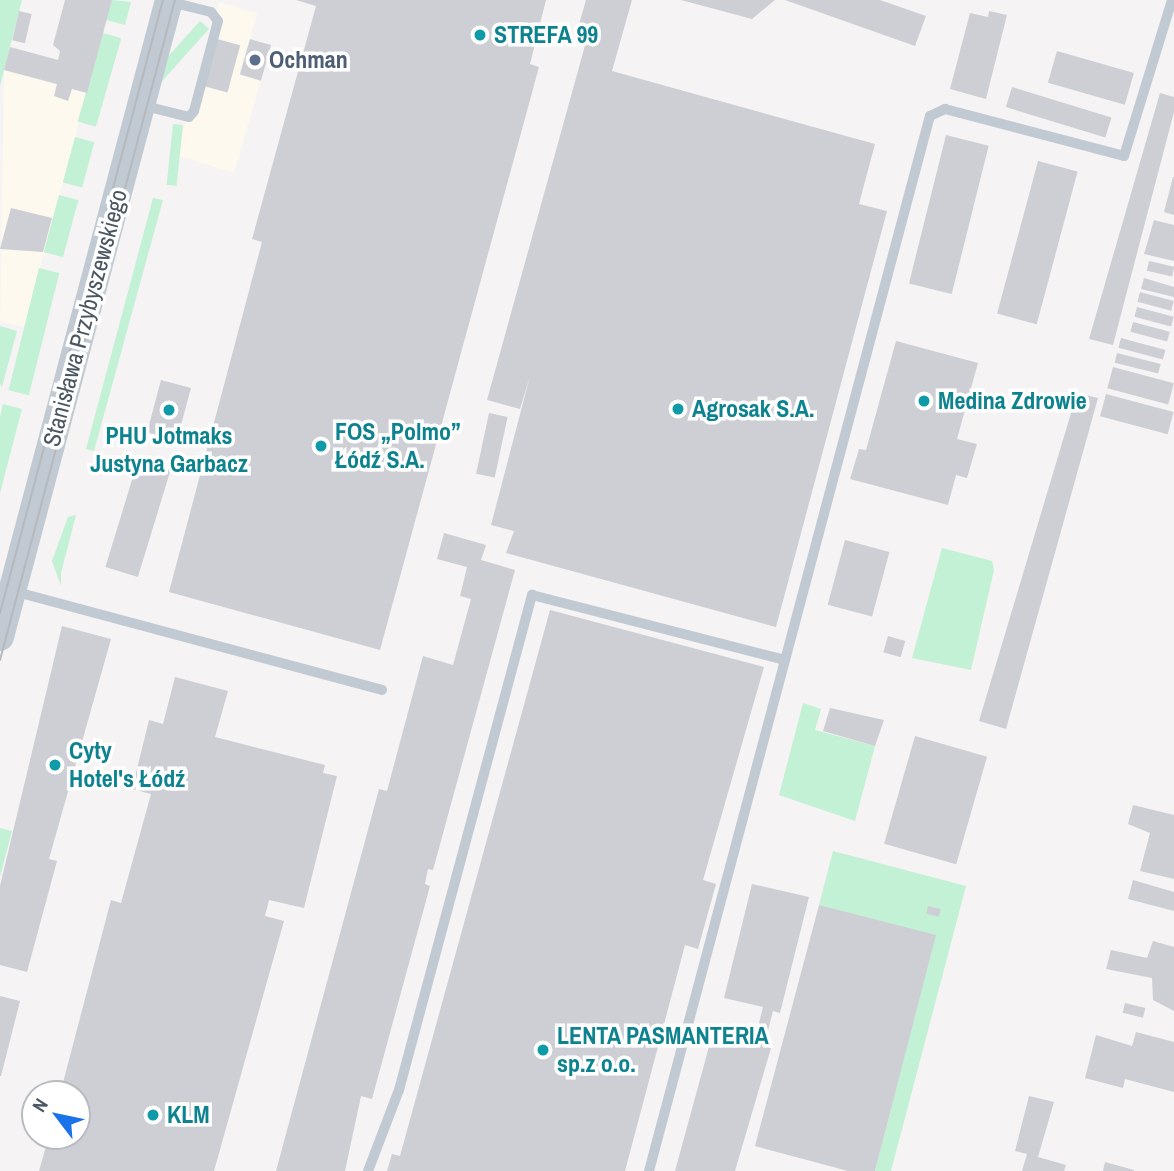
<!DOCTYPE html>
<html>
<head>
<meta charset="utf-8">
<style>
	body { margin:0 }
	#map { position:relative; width:1174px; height:1171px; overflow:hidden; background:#f5f3f3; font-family:"Archivo Narrow",sans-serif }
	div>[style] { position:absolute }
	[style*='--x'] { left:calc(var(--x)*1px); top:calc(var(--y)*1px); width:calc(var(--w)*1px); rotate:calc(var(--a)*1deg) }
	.commercial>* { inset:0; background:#fdf9ef }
	.green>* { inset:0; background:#c3f1d5; transform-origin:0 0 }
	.building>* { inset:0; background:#cdcfd5; transform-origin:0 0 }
	.service>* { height:10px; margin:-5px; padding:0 5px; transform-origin:5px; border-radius:5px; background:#c1cad2 }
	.tertiary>* { height:28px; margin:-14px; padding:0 14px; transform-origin:14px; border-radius:14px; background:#c1cad2 }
	.tram>* { height:2px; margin:-1px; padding:0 1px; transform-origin:1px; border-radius:1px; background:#b5b8bd }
	.dots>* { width:19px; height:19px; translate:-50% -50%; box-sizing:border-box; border:4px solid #fff; border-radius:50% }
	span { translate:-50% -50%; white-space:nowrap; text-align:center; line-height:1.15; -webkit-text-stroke:7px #fff; paint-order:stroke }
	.culture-label { font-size:24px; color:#0d838f; font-weight:700 }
	.left { translate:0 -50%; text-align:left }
	.service-label { font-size:24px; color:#4e5e75; font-weight:700 }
	.street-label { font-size:24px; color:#4a5661 }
	.north { position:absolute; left:21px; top:1080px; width:70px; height:70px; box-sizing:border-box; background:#fff; border:2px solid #b7bbc0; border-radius:50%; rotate:302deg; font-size:19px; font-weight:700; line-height:28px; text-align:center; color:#4a5661 }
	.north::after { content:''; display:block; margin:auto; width:24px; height:32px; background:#1a73e8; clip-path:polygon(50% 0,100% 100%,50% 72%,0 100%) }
</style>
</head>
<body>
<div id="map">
	<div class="commercial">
		<div style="clip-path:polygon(219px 2px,257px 13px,250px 39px,271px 45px,234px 173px,176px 155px)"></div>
		<div style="clip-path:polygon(4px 70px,87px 93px,24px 327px,0 321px)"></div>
	</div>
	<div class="green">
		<div style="clip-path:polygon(0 0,22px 0,0 86px)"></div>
		<div style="clip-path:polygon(112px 0,131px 2px,125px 25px,106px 20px)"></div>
		<div style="left:200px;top:21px;width:12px;height:82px;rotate:42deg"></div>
		<div style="left:103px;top:33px;width:19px;height:92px;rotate:16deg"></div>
		<div style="left:173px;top:124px;width:10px;height:61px;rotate:6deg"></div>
		<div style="left:75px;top:137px;width:20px;height:47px;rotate:15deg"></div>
		<div style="left:59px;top:195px;width:20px;height:59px;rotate:15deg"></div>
		<div style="clip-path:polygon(153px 198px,163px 200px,94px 451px,86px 449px)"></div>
		<div style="left:39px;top:268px;width:21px;height:126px;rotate:14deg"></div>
		<div style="clip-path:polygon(0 326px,17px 331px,2px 387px,0 384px)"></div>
		<div style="clip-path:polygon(3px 404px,22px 409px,0 493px,0 417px)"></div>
		<div style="clip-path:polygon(76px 515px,61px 573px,61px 586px,52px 561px,68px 517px)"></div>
		<div style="clip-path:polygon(942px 548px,992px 561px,994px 570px,971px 670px,912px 658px)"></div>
		<div style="clip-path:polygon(803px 703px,821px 709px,815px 730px,875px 746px,855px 821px,779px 795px)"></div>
		<div style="clip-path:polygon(0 828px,12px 831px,0 877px)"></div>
		<div style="clip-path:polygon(833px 851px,966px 886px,891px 1171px,875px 1171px,935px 936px,819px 905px)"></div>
	</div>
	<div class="building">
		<div style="clip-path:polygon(65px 0,112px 0,87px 93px,72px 89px,68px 101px,54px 96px,57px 84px,4px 70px,10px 47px,58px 60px,60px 51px,53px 45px)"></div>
		<div style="clip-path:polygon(296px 0,546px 0,530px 64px,539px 67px,380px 650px,169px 592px,262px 242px,252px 239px,316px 6px)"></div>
		<div style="clip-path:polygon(586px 0,632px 0,612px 71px,875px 144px,859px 204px,887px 211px,776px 627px,506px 553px,514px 531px,491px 525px,530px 376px,520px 409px,487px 400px,589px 31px,578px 28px)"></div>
		<div style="clip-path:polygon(681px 0,775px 0,752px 19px)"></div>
		<div style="clip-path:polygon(785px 0,880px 0,926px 16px,915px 46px)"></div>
		<div style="left:19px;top:11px;width:13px;height:30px;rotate:13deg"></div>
		<div style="clip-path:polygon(989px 11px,1007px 15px,986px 99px,950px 89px,970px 13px,988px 17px)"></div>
		<div style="left:217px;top:39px;width:24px;height:49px;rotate:15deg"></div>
		<div style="left:250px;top:39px;width:22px;height:37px;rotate:16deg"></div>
		<div style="left:1057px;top:51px;width:80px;height:33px;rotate:16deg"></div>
		<div style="left:1012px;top:87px;width:104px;height:21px;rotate:17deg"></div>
		<div style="clip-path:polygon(1160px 93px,1174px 97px,1174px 112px,1113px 345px,1089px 339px)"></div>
		<div style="left:946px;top:135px;width:44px;height:153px;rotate:14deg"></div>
		<div style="left:1038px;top:161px;width:41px;height:158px;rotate:15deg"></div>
		<div style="clip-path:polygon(1173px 177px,1174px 177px,1174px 215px,1164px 212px)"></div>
		<div style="clip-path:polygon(11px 208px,52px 218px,43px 252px,0 249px)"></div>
		<div style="clip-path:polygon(1154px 220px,1174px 225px,1174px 261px,1144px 254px)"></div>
		<div style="left:1149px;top:261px;width:26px;height:10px;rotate:13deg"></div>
		<div style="clip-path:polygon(1144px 278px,1174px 287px,1174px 297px,1141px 289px)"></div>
		<div style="left:1140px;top:292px;width:35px;height:10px;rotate:15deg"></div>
		<div style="left:1137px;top:307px;width:38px;height:10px;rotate:15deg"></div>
		<div style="left:1133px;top:322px;width:38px;height:10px;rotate:15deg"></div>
		<div style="left:1121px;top:338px;width:46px;height:10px;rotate:15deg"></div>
		<div style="clip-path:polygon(896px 341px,978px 363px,957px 439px,977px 444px,967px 478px,956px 475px,948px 505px,850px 479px,859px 449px,866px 450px)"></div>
		<div style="left:1117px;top:353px;width:45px;height:10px;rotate:14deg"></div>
		<div style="left:1113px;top:367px;width:63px;height:22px;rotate:15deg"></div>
		<div style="left:161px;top:380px;width:31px;height:54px;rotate:15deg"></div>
		<div style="clip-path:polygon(1077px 393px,1098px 398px,1006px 729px,979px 721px)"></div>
		<div style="left:1106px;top:394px;width:70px;height:23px;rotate:15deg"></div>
		<div style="left:489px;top:413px;width:19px;height:62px;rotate:12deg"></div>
		<div style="left:139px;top:457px;width:34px;height:115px;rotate:17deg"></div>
		<div style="clip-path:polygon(444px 533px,486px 545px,481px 560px,515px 570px,433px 870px,428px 869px,425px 884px,430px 886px,372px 1099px,361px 1096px,345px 1171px,276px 1171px,379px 789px,387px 791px,423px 656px,453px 665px,471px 599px,460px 596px,467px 567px,437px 559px)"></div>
		<div style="left:845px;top:540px;width:46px;height:67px;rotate:15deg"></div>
		<div style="clip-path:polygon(550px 610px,764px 667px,703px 880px,716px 884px,698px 949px,685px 945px,625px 1171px,387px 1171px,392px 1154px,400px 1156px)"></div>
		<div style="clip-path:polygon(62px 626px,111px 639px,49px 859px,57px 861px,27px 972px,0 965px,0 886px)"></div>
		<div style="left:888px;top:636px;width:18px;height:17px;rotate:16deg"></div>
		<div style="clip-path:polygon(175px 677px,228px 691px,215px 737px,325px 765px,323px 773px,337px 776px,304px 908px,269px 900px,265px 916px,284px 921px,214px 1171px,39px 1171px,49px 1136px,77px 1136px,77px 1094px,60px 1094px,111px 900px,121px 903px,151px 794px,132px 789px,149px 720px,163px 724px)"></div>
		<div style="clip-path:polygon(830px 708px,884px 720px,875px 746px,823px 731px)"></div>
		<div style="left:915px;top:736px;width:75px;height:112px;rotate:16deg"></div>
		<div style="clip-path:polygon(1133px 805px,1174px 815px,1174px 879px,1140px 871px,1150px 833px,1128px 824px)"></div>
		<div style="clip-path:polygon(1133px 880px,1174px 892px,1174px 911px,1128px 899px)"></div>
		<div style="clip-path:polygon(752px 884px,809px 897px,780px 1013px,773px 1011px,764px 1046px,771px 1048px,735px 1171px,675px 1171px,713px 1032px,754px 1043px,763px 1007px,724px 998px)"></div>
		<div style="clip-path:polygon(819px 905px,936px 935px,875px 1171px,848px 1171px,755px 1146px)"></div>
		<div style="left:928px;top:906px;width:13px;height:8px;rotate:13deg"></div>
		<div style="clip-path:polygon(1153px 941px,1174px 947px,1174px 1011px,1153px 1000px,1152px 978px,1106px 969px,1111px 950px,1147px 958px)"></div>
		<div style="clip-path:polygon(0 996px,20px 1001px,1px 1076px,0 1076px)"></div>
		<div style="left:1125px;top:1003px;width:21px;height:10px;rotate:14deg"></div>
		<div style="clip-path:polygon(1136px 1032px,1174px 1042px,1174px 1092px,1125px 1079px,1123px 1088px,1085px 1078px,1096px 1035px,1132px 1046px)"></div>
		<div style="clip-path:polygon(1029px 1096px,1054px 1102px,1038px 1157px,1066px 1165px,1064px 1171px,1022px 1171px,1027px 1154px,1015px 1151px)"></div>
		<div style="clip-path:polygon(1105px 1162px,1134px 1170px,1134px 1171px,1103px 1171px)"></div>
	</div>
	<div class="service">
		<div style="--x:141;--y:105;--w:49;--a:14"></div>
		<div style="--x:189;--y:117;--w:8;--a:-50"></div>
		<div style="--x:194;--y:111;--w:93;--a:-75.1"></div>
		<div style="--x:218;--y:21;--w:11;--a:-128"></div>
		<div style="--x:211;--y:12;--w:41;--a:-166"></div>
		<div style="--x:13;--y:591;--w:382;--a:15"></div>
		<div style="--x:368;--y:1171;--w:87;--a:-69.1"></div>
		<div style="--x:399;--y:1090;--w:513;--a:-74.96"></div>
		<div style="--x:532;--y:595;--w:261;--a:14.4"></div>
		<div style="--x:649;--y:1171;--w:1092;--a:-75.09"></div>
		<div style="--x:930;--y:116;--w:17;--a:-25"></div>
		<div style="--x:945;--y:109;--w:185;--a:14.7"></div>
		<div style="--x:1124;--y:156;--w:163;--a:-72.9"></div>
	</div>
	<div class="tertiary">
		<div style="--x:0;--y:637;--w:659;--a:-75.14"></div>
	</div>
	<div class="tram">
		<div style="--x:0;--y:613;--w:634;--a:-75.11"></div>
		<div style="--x:0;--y:660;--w:683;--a:-75.15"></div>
	</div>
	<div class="dots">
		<div style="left:480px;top:35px;background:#0f9aa8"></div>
		<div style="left:255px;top:60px;background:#5c6f8a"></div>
		<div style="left:924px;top:401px;background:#0f9aa8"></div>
		<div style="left:678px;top:409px;background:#0f9aa8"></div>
		<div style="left:169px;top:410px;background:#0f9aa8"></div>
		<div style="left:321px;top:446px;background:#0f9aa8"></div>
		<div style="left:55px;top:765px;background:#0f9aa8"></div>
		<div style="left:543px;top:1050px;background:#0f9aa8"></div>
		<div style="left:153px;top:1115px;background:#0f9aa8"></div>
	</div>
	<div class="culture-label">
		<span class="left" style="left:494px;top:35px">STREFA 99</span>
		<span class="left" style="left:938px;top:401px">Medina Zdrowie</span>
		<span class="left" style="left:692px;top:409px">Agrosak S.A.</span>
		<span class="left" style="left:335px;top:446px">FOS „Polmo”<br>Łódź S.A.</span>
		<span style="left:169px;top:450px">PHU Jotmaks<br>Justyna Garbacz</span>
		<span class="left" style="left:69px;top:765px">Cyty<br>Hotel's Łódź</span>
		<span class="left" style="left:557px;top:1050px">LENTA PASMANTERIA<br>sp.z o.o.</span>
		<span class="left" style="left:167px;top:1115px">KLM</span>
	</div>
	<div class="service-label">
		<span class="left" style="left:269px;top:60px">Ochman</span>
	</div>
	<div class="street-label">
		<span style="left:85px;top:318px;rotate:-75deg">Stanisława Przybyszewskiego</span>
	</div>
	<div class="north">N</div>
</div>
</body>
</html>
